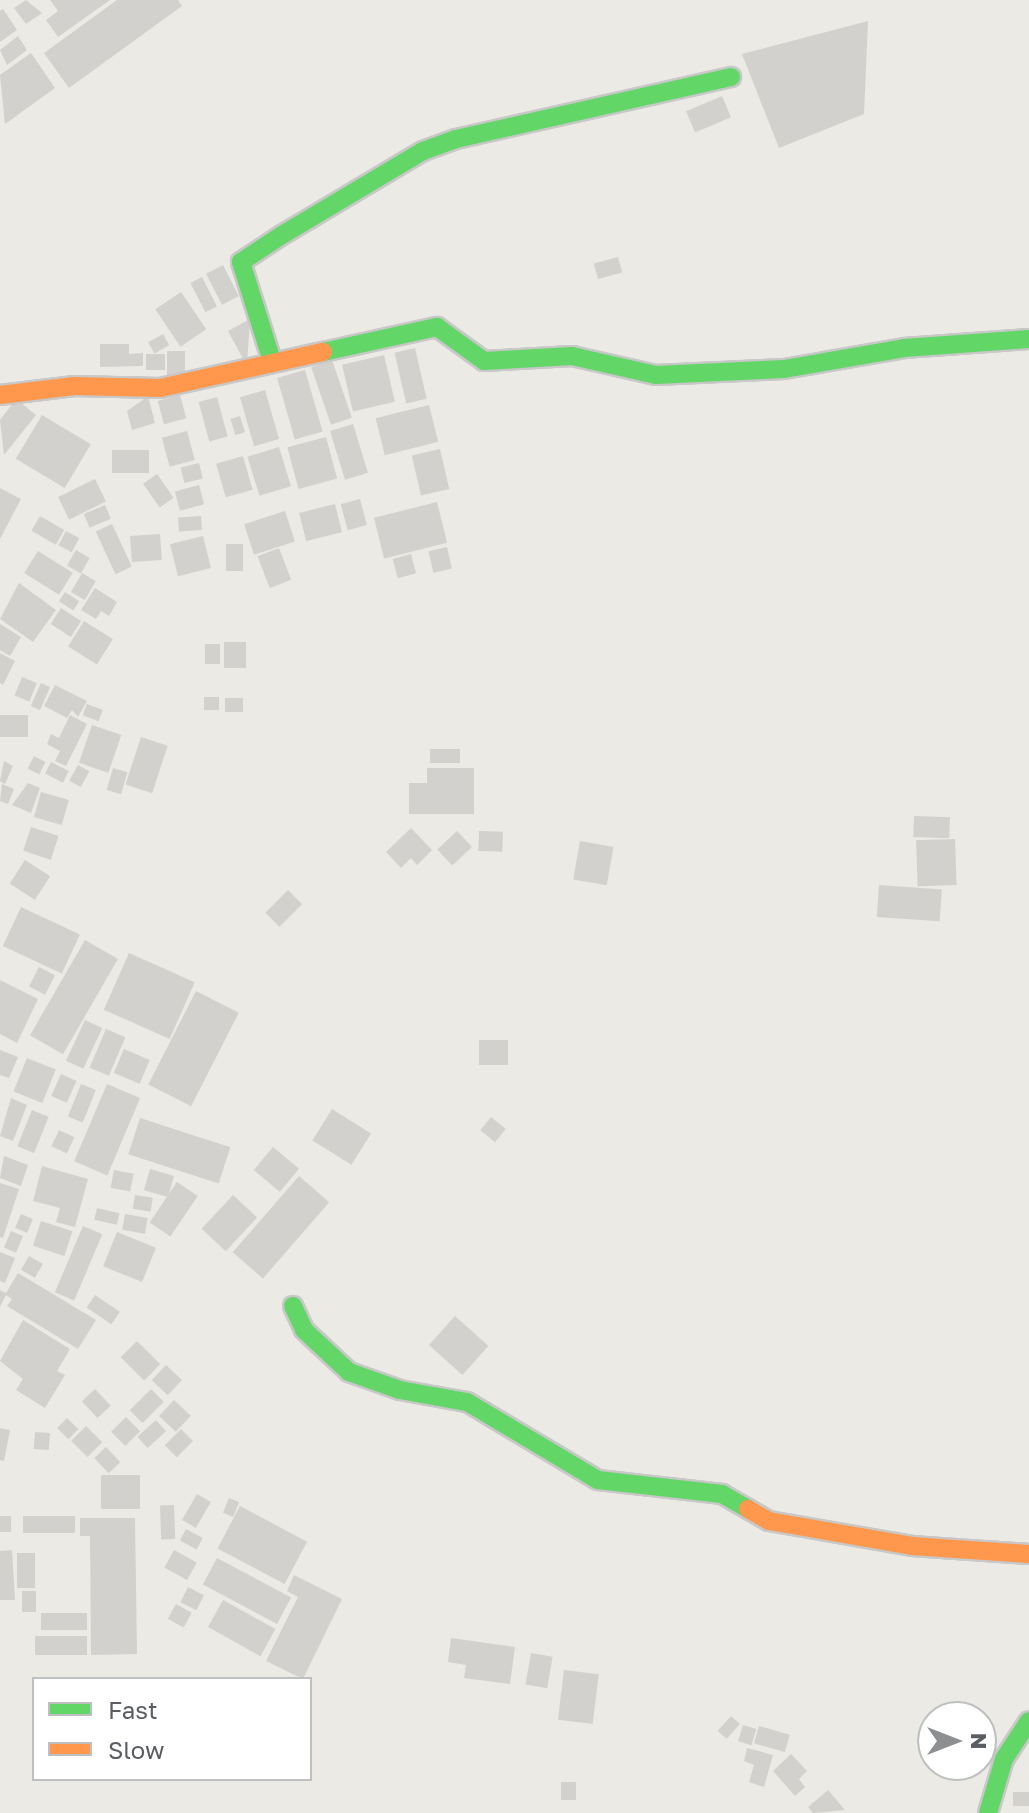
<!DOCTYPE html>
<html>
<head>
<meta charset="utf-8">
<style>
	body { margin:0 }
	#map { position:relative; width:1029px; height:1813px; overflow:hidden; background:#ebeae5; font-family:"Golos Text",sans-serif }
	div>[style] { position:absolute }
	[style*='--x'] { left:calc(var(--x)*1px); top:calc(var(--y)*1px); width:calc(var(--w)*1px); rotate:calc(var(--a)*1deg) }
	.building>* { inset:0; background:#d2d1ce; transform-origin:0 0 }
	.roads { filter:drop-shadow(2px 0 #c7c8c7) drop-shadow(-2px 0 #c7c8c7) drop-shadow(0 2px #c7c8c7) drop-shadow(0 -2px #c7c8c7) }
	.fast>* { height:18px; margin:-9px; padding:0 9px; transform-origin:9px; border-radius:9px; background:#63d668 }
	.slow>* { height:18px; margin:-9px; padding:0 9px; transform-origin:9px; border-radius:9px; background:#ff974d }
	span { translate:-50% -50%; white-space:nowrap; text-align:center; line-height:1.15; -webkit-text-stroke:6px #fff; paint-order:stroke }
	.legend { position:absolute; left:32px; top:1677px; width:280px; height:104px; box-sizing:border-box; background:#fff; border:2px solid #bdbfc1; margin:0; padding:10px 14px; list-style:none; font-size:24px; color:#5a5e63 }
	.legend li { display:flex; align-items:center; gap:16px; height:40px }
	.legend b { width:40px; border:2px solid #bdbfc1 }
	.north { position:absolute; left:917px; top:1701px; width:80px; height:80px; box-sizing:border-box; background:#fff; border:2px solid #bdbfc1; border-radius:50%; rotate:90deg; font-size:22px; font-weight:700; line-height:32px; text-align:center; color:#5a5e63 }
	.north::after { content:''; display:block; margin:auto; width:28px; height:36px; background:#8d8f90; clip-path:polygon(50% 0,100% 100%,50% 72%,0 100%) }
</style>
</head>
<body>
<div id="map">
	<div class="building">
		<div style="clip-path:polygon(26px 0,42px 13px,26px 24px,14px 8px)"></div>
		<div style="clip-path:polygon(50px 0,110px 0,58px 37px,46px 20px,58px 11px)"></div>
		<div style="clip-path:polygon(117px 0,178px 0,182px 6px,69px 88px,44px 53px)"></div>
		<div style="clip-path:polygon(3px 9px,17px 30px,0 42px,0 11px)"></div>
		<div style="clip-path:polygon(868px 21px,864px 114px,779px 148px,742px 54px)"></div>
		<div style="clip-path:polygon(18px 36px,27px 50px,7px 65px,0 50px)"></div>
		<div style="clip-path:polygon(31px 53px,55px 88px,5px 124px,0 75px)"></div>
		<div style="left:722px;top:96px;width:23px;height:39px;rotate:67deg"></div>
		<div style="left:618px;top:257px;width:16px;height:25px;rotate:75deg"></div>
		<div style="left:223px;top:265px;width:35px;height:19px;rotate:63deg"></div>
		<div style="left:202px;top:277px;width:33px;height:13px;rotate:63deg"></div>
		<div style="left:181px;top:292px;width:45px;height:31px;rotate:56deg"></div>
		<div style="clip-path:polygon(250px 319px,247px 366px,228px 331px)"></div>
		<div style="left:163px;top:334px;width:13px;height:17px;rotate:61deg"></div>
		<div style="clip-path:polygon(100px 344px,129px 344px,129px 354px,143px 353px,143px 366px,100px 367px)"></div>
		<div style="left:415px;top:348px;width:52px;height:21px;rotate:77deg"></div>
		<div style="left:167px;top:351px;width:18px;height:24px"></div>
		<div style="left:146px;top:354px;width:19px;height:16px"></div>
		<div style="left:384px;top:355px;width:48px;height:43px;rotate:77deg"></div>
		<div style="left:332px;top:360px;width:61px;height:22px;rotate:71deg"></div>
		<div style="left:305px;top:370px;width:64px;height:29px;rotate:74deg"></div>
		<div style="left:265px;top:390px;width:51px;height:26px;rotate:74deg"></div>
		<div style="left:180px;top:395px;width:24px;height:23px;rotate:75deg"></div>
		<div style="clip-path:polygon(148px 396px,155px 423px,132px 430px,127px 411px)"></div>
		<div style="left:217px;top:397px;width:41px;height:19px;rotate:75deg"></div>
		<div style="clip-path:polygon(16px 399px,36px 415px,4px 455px,0 420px)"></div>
		<div style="left:429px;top:405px;width:38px;height:55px;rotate:76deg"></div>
		<div style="left:42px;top:415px;width:57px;height:51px;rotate:31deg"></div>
		<div style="left:240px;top:416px;width:17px;height:10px;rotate:73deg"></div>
		<div style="left:353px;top:424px;width:51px;height:24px;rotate:73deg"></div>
		<div style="left:187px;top:431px;width:30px;height:26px;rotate:75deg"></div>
		<div style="left:326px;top:437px;width:43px;height:40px;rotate:75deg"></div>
		<div style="left:279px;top:447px;width:41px;height:33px;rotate:73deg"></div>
		<div style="left:440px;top:449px;width:41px;height:29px;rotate:77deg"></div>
		<div style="left:112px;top:450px;width:37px;height:23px"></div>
		<div style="left:243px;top:456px;width:35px;height:28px;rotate:74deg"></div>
		<div style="left:199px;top:463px;width:16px;height:19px;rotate:76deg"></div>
		<div style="left:157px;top:474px;width:29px;height:17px;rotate:55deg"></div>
		<div style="left:95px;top:479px;width:25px;height:41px;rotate:64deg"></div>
		<div style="left:199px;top:485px;width:20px;height:25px;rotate:75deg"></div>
		<div style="clip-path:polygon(0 488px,21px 499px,0 539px)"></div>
		<div style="left:360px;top:499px;width:27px;height:20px;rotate:75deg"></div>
		<div style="left:437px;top:502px;width:42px;height:65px;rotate:76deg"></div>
		<div style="left:335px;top:504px;width:29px;height:37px;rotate:76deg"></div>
		<div style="left:105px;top:505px;width:15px;height:23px;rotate:67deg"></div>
		<div style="left:285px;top:511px;width:32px;height:43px;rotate:72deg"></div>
		<div style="left:40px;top:516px;width:28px;height:17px;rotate:30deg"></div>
		<div style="left:201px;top:516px;width:14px;height:23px;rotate:86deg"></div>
		<div style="left:112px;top:524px;width:47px;height:18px;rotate:65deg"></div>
		<div style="left:66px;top:531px;width:15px;height:16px;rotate:28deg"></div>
		<div style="left:160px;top:534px;width:26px;height:30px;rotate:86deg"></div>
		<div style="left:203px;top:536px;width:33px;height:34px;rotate:76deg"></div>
		<div style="left:243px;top:544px;width:27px;height:17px;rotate:90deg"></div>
		<div style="left:447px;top:547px;width:22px;height:19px;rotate:77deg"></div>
		<div style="left:279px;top:548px;width:34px;height:23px;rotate:69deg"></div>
		<div style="left:76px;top:550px;width:16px;height:18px;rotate:30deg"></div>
		<div style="left:38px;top:551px;width:41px;height:26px;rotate:32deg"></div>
		<div style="left:411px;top:554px;width:20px;height:19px;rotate:75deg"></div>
		<div style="left:82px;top:573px;width:16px;height:22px;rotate:30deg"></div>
		<div style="clip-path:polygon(19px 583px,56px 610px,33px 642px,0 619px)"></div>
		<div style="clip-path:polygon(95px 588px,117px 602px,109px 616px,101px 611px,96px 619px,81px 610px)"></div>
		<div style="left:65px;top:592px;width:17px;height:11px;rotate:33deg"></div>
		<div style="left:61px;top:608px;width:24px;height:19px;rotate:33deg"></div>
		<div style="left:84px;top:621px;width:34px;height:30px;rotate:32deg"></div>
		<div style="clip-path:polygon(0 624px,21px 637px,10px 656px,0 650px)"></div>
		<div style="left:224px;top:642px;width:22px;height:26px"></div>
		<div style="left:205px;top:644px;width:15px;height:20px"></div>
		<div style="clip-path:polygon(0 653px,15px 661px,3px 685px,0 683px)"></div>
		<div style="left:22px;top:677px;width:16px;height:20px;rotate:22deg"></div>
		<div style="left:41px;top:683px;width:10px;height:25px;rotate:24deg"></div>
		<div style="clip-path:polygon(55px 685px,87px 701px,78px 717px,72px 710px,67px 718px,44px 706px)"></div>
		<div style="left:204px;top:697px;width:15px;height:13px"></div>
		<div style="left:225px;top:698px;width:18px;height:14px"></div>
		<div style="left:87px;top:704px;width:17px;height:12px;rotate:21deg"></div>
		<div style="left:0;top:715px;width:28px;height:22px"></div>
		<div style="clip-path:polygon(70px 715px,87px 724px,66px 766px,55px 761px,60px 751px,47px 744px,51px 734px,59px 738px)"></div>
		<div style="left:92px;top:725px;width:31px;height:40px;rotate:19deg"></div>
		<div style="left:141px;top:737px;width:28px;height:50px;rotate:18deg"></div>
		<div style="left:430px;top:749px;width:30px;height:14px"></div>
		<div style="left:34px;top:756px;width:13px;height:14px;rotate:27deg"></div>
		<div style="clip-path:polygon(4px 761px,13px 766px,5px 784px,0 781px)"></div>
		<div style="left:51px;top:762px;width:20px;height:13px;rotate:27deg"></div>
		<div style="left:78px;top:765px;width:13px;height:18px;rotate:29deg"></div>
		<div style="left:113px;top:768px;width:15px;height:23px;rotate:16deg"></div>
		<div style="clip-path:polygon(427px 768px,474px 768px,474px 814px,409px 814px,409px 783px,427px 783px)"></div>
		<div style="clip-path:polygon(28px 783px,40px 788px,31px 813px,12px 805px)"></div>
		<div style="clip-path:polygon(2px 784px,14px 789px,8px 804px,0 801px)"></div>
		<div style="left:41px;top:792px;width:29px;height:26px;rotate:16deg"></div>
		<div style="left:914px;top:816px;width:36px;height:21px;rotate:2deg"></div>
		<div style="left:31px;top:827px;width:29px;height:25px;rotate:18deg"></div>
		<div style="clip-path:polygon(411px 828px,432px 850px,417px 865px,411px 858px,401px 868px,386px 852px)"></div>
		<div style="left:457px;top:831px;width:22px;height:27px;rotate:47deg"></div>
		<div style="left:479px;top:831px;width:24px;height:20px;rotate:2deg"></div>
		<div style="left:955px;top:839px;width:46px;height:39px;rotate:88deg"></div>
		<div style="left:580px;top:841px;width:34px;height:39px;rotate:10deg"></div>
		<div style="left:25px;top:860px;width:30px;height:28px;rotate:33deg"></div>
		<div style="left:879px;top:885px;width:63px;height:32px;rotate:4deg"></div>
		<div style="left:288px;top:890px;width:20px;height:32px;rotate:45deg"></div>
		<div style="left:21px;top:907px;width:65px;height:43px;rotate:25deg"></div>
		<div style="left:85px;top:940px;width:38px;height:110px;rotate:30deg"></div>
		<div style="left:129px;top:953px;width:72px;height:62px;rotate:24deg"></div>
		<div style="left:39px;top:967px;width:18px;height:22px;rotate:27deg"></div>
		<div style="clip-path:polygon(0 980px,38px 999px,17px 1043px,0 1034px)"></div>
		<div style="left:196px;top:991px;width:48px;height:105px;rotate:27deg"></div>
		<div style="left:85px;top:1020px;width:19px;height:45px;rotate:25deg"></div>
		<div style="left:106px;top:1029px;width:21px;height:42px;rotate:23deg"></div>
		<div style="left:479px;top:1040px;width:29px;height:25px"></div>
		<div style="left:124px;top:1049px;width:28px;height:26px;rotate:23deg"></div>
		<div style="clip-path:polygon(0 1050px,18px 1057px,9px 1078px,0 1075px)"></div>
		<div style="left:27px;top:1058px;width:31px;height:36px;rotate:22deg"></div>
		<div style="left:61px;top:1074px;width:17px;height:24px;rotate:24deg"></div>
		<div style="left:81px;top:1084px;width:16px;height:35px;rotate:22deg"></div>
		<div style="left:107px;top:1084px;width:36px;height:84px;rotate:23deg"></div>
		<div style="clip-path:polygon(11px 1098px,27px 1105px,13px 1141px,0 1136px)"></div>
		<div style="left:332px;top:1109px;width:46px;height:37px;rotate:32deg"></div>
		<div style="left:32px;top:1110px;width:18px;height:39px;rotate:22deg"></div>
		<div style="left:491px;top:1117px;width:19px;height:17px;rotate:39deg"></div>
		<div style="left:140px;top:1118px;width:95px;height:38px;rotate:18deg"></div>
		<div style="left:59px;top:1130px;width:17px;height:18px;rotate:25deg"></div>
		<div style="left:273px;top:1147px;width:34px;height:30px;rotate:40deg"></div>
		<div style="clip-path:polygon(4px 1156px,28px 1165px,21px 1186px,0 1178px)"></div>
		<div style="clip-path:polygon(42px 1166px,88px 1179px,75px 1227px,56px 1222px,60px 1208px,33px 1201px)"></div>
		<div style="left:150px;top:1169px;width:25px;height:22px;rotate:16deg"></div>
		<div style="left:114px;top:1170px;width:20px;height:18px;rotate:11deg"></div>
		<div style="left:299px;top:1176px;width:40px;height:101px;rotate:41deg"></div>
		<div style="left:177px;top:1182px;width:25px;height:49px;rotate:34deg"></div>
		<div style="clip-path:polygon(0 1183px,19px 1189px,3px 1238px,0 1237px)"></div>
		<div style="left:135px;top:1195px;width:18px;height:14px;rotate:9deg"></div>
		<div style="left:233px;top:1195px;width:33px;height:46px;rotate:43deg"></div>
		<div style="left:97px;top:1208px;width:23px;height:12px;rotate:13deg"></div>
		<div style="left:21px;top:1214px;width:13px;height:15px;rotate:23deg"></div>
		<div style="left:125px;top:1214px;width:23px;height:16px;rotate:10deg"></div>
		<div style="left:41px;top:1221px;width:33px;height:26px;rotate:18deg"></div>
		<div style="left:83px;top:1226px;width:21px;height:72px;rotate:23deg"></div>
		<div style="left:11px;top:1231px;width:13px;height:18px;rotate:23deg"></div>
		<div style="left:117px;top:1232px;width:42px;height:37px;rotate:22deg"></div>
		<div style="clip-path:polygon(0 1252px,15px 1258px,5px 1283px,0 1281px)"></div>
		<div style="left:29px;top:1256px;width:16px;height:16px;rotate:30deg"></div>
		<div style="clip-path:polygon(18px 1273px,96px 1320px,78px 1349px,7px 1306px,12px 1299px,6px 1295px,0 1307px,0 1290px,6px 1293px)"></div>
		<div style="left:95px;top:1295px;width:30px;height:15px;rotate:34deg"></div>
		<div style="left:455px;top:1316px;width:45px;height:39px;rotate:42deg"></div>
		<div style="clip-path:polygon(23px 1320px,70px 1349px,57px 1371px,65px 1375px,45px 1408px,16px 1390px,23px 1379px,0 1361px)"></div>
		<div style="left:137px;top:1341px;width:33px;height:23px;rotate:45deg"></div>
		<div style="left:166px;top:1365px;width:22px;height:21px;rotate:43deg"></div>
		<div style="left:95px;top:1389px;width:23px;height:18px;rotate:47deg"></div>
		<div style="left:151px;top:1389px;width:18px;height:30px;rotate:45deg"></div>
		<div style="left:174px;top:1400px;width:23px;height:22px;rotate:43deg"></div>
		<div style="left:126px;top:1417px;width:20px;height:21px;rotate:45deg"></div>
		<div style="left:67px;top:1418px;width:16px;height:14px;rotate:45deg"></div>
		<div style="left:156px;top:1420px;width:15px;height:25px;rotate:48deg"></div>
		<div style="left:86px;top:1426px;width:23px;height:21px;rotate:45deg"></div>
		<div style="clip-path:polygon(0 1428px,10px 1430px,4px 1461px,0 1460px)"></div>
		<div style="left:181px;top:1429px;width:17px;height:23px;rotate:45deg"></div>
		<div style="left:35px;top:1432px;width:15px;height:17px;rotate:4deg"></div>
		<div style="left:106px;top:1447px;width:21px;height:16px;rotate:47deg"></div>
		<div style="left:101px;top:1475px;width:39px;height:34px"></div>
		<div style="left:197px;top:1494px;width:16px;height:30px;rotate:30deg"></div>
		<div style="left:229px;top:1498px;width:11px;height:16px;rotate:22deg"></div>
		<div style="left:174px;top:1505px;width:34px;height:14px;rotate:88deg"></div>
		<div style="left:240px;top:1506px;width:76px;height:48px;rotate:28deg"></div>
		<div style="left:0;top:1516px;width:11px;height:16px"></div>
		<div style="left:75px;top:1516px;width:17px;height:52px;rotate:90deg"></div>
		<div style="clip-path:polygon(80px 1518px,135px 1518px,137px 1654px,91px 1655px,90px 1536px,80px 1536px)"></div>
		<div style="left:186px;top:1529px;width:19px;height:13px;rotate:28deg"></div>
		<div style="clip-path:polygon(12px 1550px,15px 1600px,0 1600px,0 1551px)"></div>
		<div style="left:174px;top:1550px;width:26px;height:20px;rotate:29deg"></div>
		<div style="left:17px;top:1553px;width:18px;height:35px"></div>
		<div style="left:217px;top:1558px;width:84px;height:30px;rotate:28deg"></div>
		<div style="clip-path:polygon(294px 1575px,342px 1599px,303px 1679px,266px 1661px,298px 1597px,287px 1591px)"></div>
		<div style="left:188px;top:1587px;width:18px;height:17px;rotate:27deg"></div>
		<div style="left:22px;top:1591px;width:14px;height:21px"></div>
		<div style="left:223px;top:1600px;width:60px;height:31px;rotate:29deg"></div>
		<div style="left:176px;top:1604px;width:18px;height:17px;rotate:29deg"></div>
		<div style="left:41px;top:1613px;width:46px;height:17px"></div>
		<div style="left:87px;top:1636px;width:19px;height:52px;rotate:90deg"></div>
		<div style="clip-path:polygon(451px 1638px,515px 1647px,510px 1684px,464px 1678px,466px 1665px,448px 1662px)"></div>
		<div style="left:531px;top:1653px;width:22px;height:32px;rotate:10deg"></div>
		<div style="left:564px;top:1670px;width:35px;height:50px;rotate:7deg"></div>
		<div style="left:731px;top:1716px;width:12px;height:20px;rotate:42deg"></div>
		<div style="left:743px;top:1725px;width:14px;height:17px;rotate:17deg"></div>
		<div style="left:759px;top:1726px;width:32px;height:18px;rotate:16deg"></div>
		<div style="clip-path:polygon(747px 1748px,773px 1755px,764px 1787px,749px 1782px,754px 1765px,744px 1761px)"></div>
		<div style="clip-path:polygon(791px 1754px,807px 1771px,799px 1779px,805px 1787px,795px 1796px,773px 1771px)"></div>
		<div style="left:561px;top:1782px;width:15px;height:18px"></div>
		<div style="clip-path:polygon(828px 1790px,845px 1810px,813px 1813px,808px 1807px)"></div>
		<div style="left:1013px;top:1792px;width:16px;height:14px"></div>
	</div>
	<div class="roads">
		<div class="fast">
			<div style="--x:323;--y:352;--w:117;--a:-12.4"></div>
			<div style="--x:437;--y:327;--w:58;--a:35.9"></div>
			<div style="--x:484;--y:361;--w:88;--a:-3.3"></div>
			<div style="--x:572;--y:356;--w:86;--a:12.7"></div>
			<div style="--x:656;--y:375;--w:128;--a:-2.7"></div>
			<div style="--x:784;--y:369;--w:122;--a:-9.9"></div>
			<div style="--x:904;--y:348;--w:125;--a:-4.1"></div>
			<div style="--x:272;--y:361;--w:104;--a:-107.4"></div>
			<div style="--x:241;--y:262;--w:49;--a:-33.4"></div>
			<div style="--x:282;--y:235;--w:164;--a:-30.8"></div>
			<div style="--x:423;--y:151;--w:35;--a:-20"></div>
			<div style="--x:456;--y:139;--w:282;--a:-12.7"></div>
			<div style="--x:293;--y:1306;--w:26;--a:65"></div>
			<div style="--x:304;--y:1330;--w:62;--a:43"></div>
			<div style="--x:349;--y:1372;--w:54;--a:19.4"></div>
			<div style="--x:400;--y:1390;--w:68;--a:10.2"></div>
			<div style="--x:467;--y:1402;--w:152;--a:30.8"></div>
			<div style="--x:598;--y:1480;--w:125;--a:6.4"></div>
			<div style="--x:722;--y:1494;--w:30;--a:30"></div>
			<div style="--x:988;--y:1813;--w:56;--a:-73.5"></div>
			<div style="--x:1004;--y:1759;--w:45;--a:-56.7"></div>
		</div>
		<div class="slow">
			<div style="--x:0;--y:395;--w:75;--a:-6.9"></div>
			<div style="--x:74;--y:386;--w:86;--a:1.3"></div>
			<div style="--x:160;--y:388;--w:167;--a:-12.5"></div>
			<div style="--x:748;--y:1509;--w:24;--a:30"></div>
			<div style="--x:769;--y:1521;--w:145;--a:9.9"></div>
			<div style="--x:912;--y:1546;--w:117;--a:3.9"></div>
		</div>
	</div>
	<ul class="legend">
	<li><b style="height:10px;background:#63d668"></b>Fast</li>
	<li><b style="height:10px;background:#ff974d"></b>Slow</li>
	</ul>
	<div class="north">N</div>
</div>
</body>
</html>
